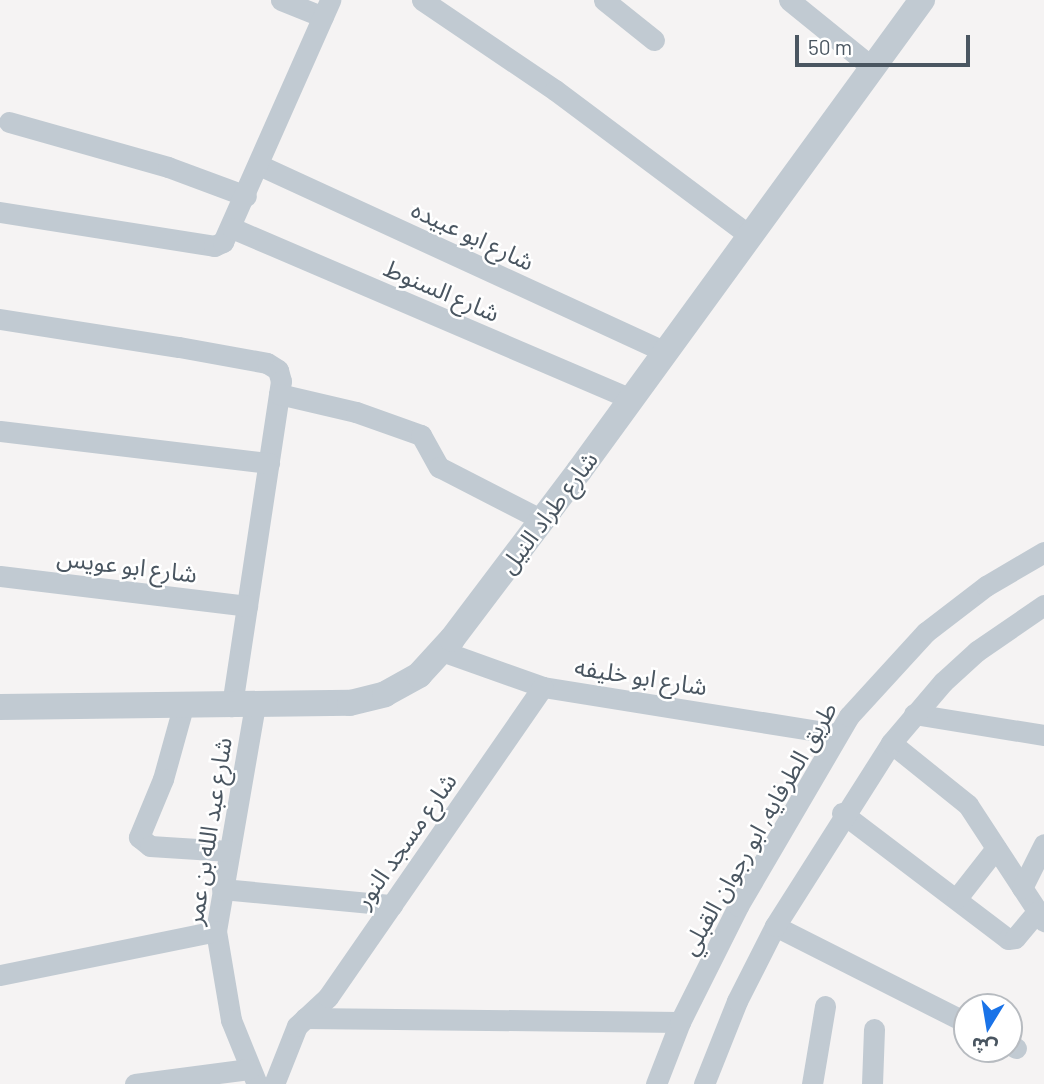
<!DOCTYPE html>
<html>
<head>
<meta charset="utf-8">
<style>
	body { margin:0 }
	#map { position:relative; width:1044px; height:1084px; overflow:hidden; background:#f5f3f3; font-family:Barlow,"Noto Sans Arabic",sans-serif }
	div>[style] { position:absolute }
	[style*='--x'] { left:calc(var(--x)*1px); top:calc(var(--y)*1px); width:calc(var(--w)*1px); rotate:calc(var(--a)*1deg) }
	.minor>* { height:21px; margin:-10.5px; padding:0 10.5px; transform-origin:10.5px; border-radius:10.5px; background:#c1cad2 }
	.tertiary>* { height:26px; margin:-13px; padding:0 13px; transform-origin:13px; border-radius:13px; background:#c1cad2 }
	span { translate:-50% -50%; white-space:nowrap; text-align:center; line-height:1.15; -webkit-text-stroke:5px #fff; paint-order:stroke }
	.street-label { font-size:24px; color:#4a5661 }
	.north { position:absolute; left:953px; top:993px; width:70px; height:70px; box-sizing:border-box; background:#fff; border:2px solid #b7bbc0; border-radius:50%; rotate:191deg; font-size:19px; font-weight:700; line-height:28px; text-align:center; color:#4a5661 }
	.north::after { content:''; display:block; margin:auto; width:24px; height:32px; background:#1a73e8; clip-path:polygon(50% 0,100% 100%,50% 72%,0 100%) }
	.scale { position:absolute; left:795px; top:35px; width:175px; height:32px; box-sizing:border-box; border:4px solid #4a5661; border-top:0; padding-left:9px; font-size:21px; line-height:24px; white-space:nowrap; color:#4a5661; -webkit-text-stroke:5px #fff; paint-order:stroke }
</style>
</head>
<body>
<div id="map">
	<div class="minor">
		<div style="--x:281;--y:0;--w:45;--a:22"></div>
		<div style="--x:422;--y:0;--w:161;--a:34.1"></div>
		<div style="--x:555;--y:90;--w:244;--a:36.8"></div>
		<div style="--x:604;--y:0;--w:64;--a:38.7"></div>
		<div style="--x:789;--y:0;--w:108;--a:39"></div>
		<div style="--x:9;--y:122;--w:165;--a:15.8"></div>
		<div style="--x:168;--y:167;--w:83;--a:20.4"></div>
		<div style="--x:259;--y:165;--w:448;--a:24.7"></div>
		<div style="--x:0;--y:212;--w:217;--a:9"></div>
		<div style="--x:214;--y:246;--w:10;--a:-24"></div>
		<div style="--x:223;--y:242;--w:265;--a:-66.1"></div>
		<div style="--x:232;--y:228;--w:434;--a:23.2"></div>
		<div style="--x:0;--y:319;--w:181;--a:8.9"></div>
		<div style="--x:179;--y:347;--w:89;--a:10.3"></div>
		<div style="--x:267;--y:363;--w:13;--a:32"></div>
		<div style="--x:278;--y:370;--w:11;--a:75"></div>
		<div style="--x:281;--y:381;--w:329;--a:98.6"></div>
		<div style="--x:279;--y:394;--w:79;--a:13.2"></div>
		<div style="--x:356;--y:412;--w:69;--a:19.5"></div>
		<div style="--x:421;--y:435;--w:37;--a:61"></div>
		<div style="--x:439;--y:467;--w:116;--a:27.2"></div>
		<div style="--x:0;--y:431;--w:271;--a:6.8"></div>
		<div style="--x:0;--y:576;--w:249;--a:6.9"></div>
		<div style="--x:442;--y:651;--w:107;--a:19.6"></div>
		<div style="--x:543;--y:687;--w:298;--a:9.1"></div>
		<div style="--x:255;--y:705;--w:229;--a:99.8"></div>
		<div style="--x:216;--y:931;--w:90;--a:80.4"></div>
		<div style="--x:231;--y:1020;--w:69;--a:67.9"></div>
		<div style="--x:183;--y:707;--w:75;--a:105.5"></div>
		<div style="--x:163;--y:779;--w:63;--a:112.5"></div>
		<div style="--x:139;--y:837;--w:14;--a:39"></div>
		<div style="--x:150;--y:846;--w:79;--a:3.6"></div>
		<div style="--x:914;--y:714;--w:132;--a:9.2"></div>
		<div style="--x:891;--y:743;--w:99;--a:38.8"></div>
		<div style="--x:968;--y:805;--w:139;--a:56.8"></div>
		<div style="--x:842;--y:813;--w:208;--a:37.2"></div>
		<div style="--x:1008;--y:939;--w:7;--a:-8"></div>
		<div style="--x:1015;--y:938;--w:34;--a:-50"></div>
		<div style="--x:1022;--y:888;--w:49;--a:-63.4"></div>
		<div style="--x:222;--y:889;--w:171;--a:5.4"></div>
		<div style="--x:957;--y:898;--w:63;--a:-52"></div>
		<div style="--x:775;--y:926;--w:215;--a:26.8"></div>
		<div style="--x:0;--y:975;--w:220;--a:-11.5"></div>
		<div style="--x:305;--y:1018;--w:375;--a:0.6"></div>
		<div style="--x:1009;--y:1044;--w:8;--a:30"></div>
		<div style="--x:135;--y:1084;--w:115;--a:-7.5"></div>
		<div style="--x:274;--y:1084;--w:62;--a:-68.4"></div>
		<div style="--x:297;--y:1026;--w:42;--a:-43.1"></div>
		<div style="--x:328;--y:997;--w:377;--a:-55.3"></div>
		<div style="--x:656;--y:1084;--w:66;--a:-68.8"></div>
		<div style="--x:680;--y:1022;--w:130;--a:-63.4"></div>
		<div style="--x:738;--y:906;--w:220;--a:-59.7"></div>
		<div style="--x:849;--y:716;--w:114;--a:-47.5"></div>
		<div style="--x:926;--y:632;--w:76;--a:-37.5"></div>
		<div style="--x:986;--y:586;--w:67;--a:-30.4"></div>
		<div style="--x:704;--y:1084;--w:89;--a:-68.3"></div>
		<div style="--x:737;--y:1001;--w:84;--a:-63.1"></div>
		<div style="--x:775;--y:926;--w:217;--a:-57.6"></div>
		<div style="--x:891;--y:743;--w:80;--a:-49.6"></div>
		<div style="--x:943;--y:682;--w:46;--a:-42.4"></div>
		<div style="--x:977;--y:651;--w:81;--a:-34.5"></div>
		<div style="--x:812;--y:1084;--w:79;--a:-80.5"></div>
		<div style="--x:872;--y:1084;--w:55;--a:-87.9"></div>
	</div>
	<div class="tertiary">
		<div style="--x:0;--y:707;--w:350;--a:-0.7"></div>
		<div style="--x:350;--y:703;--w:36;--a:-14"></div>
		<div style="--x:385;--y:694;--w:39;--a:-29"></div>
		<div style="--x:419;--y:675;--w:49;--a:-47.5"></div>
		<div style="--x:452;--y:639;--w:211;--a:-52.9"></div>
		<div style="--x:579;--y:471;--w:583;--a:-53.94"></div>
	</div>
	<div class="street-label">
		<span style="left:473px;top:235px;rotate:25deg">شارع ابو عبيده</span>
		<span style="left:442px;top:290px;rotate:23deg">شارع السنوط</span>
		<span style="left:548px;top:512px;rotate:-53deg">شارع طراد النيل</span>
		<span style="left:127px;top:565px;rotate:7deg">شارع ابو عويس</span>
		<span style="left:641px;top:676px;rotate:9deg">شارع ابو خليفه</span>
		<span style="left:758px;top:828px;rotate:-60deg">طريق الطرفايه, ابو رجوان القبلي</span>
		<span style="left:208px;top:831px;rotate:-81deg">شارع عبد الله بن عمر</span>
		<span style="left:405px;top:840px;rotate:-55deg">شارع مسجد النور</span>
	</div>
	<div class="north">ش</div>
	<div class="scale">50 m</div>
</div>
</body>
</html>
